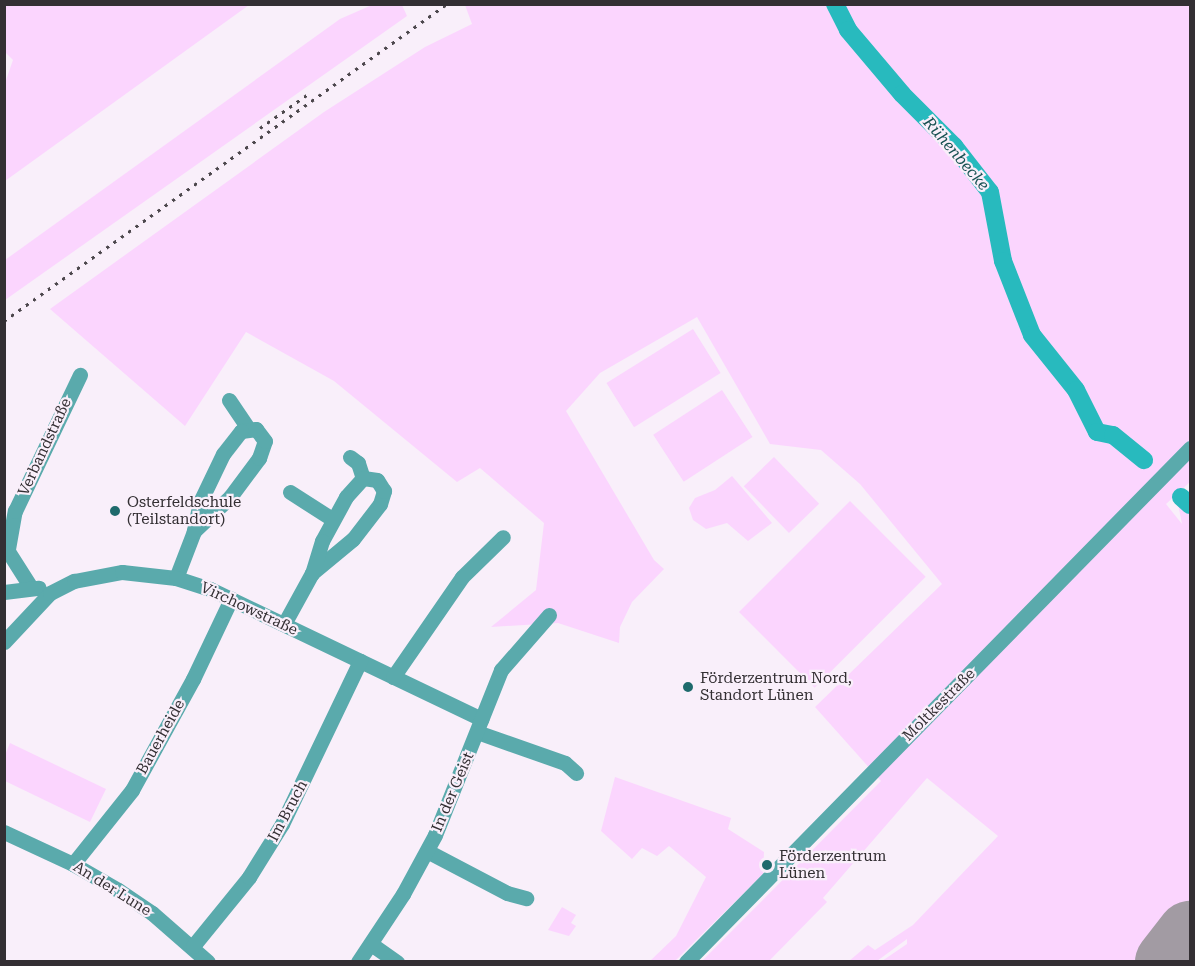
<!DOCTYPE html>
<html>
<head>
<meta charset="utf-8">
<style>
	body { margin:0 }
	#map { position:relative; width:1195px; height:966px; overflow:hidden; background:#f9effa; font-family:"Roboto Serif",serif }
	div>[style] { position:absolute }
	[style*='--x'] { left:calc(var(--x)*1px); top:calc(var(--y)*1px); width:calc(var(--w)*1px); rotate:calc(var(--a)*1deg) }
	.green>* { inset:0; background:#fbd5fe; transform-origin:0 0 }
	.river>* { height:18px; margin:-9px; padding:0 9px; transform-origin:9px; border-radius:9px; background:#28babe }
	.runway>* { height:66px; margin:-33px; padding:0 33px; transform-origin:33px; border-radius:33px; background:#a29ba3 }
	.minor>* { height:15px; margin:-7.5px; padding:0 7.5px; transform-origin:7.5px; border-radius:7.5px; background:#5aaaac }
	.rail>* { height:3px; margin-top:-1.5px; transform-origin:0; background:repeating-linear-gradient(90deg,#4c474c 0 3px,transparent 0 9px) }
	.dots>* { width:16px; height:16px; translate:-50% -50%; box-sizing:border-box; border:3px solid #f9effa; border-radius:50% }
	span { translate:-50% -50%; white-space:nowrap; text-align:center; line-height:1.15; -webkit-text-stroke:4.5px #f9effa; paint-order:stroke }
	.street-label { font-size:15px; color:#332f33 }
	.poi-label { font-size:15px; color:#332f33 }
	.left { translate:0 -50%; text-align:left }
	.water-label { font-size:16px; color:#185253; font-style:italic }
	.frame { position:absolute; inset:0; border:6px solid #332f33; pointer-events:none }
</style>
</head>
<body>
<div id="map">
	<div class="green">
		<div style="clip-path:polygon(4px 5px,5px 4px,249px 5px,5px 181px,5px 83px,13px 60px,5px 52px)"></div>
		<div style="clip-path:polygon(372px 5px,402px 5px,407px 16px,5px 300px,5px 260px,340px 19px)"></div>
		<div style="clip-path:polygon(465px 5px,1190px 5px,1190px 482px,1166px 504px,1182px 524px,1177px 499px,1190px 490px,1190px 961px,882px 961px,907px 944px,907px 939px,877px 961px,849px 961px,868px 945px,875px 950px,913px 925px,998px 836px,927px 778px,823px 898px,827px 902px,769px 961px,702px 961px,881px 781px,815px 707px,942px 584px,860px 484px,821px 450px,770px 444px,697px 317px,600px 373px,566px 411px,654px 560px,664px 569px,632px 602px,620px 627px,619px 643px,558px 623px,491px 627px,536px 590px,544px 523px,480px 468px,457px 482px,334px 381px,246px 332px,185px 426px,50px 309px,324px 112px,425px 47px,472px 24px)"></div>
		<div style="left:693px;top:329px;width:52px;height:102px;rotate:58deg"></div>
		<div style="left:722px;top:390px;width:56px;height:82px;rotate:57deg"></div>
		<div style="left:774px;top:457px;width:65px;height:42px;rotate:46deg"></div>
		<div style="clip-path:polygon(732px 476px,772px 523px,748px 541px,727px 523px,706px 529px,693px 520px,689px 508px,695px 498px,715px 490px)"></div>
		<div style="left:850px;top:501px;width:107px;height:157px;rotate:45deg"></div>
		<div style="clip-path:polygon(10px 743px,106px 789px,90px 822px,5px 781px,5px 755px)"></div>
		<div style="clip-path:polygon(615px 777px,731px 818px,728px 829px,764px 852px,763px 874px,675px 961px,650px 961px,676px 936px,706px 877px,669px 846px,657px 856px,642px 848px,632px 859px,601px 831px)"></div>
		<div style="clip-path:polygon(562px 907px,576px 915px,571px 923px,576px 926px,569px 936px,548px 930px)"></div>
	</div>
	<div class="river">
		<div style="--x:835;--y:4;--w:29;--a:63"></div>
		<div style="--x:848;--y:30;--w:84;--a:49.8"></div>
		<div style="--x:902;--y:94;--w:74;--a:45"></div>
		<div style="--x:954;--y:146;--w:58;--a:52"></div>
		<div style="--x:990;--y:192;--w:70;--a:79.3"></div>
		<div style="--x:1003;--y:261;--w:79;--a:68.6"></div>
		<div style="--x:1032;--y:335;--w:70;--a:51.3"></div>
		<div style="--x:1076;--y:390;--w:47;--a:63.4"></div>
		<div style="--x:1097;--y:432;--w:16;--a:11"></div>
		<div style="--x:1113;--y:435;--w:40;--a:39"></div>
		<div style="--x:1181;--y:497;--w:12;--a:42"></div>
	</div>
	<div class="runway">
		<div style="--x:1168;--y:962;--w:36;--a:-52"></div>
	</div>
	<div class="minor">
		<div style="--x:229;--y:400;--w:32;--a:56"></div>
		<div style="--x:350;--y:457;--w:10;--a:37"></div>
		<div style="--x:358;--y:463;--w:16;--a:72"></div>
		<div style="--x:290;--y:492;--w:50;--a:32.7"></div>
		<div style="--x:4;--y:545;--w:49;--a:57.6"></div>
		<div style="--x:8;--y:549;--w:39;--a:-80"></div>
		<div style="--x:15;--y:511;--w:151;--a:-64.5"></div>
		<div style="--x:176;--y:578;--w:50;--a:-69"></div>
		<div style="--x:194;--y:531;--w:50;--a:-43.4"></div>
		<div style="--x:230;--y:497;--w:49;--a:-53.4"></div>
		<div style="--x:259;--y:458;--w:18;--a:-71"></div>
		<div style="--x:265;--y:441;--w:15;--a:-127"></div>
		<div style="--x:256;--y:429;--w:15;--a:172"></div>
		<div style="--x:241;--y:431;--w:29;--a:128"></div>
		<div style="--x:223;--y:454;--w:53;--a:115.6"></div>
		<div style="--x:200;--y:502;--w:30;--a:102"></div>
		<div style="--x:4;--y:592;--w:35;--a:-7"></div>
		<div style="--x:284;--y:624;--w:58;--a:-61.2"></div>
		<div style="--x:312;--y:573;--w:53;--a:-39.7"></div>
		<div style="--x:353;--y:539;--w:44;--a:-52.4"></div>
		<div style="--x:380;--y:504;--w:14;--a:-73"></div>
		<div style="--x:384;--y:491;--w:13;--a:-122"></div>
		<div style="--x:377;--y:480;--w:14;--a:-172"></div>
		<div style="--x:363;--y:478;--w:25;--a:132"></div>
		<div style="--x:346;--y:497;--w:50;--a:118.6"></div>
		<div style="--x:322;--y:541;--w:34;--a:107"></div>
		<div style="--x:4;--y:642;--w:67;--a:-46.8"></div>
		<div style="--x:50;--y:593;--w:27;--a:-27"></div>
		<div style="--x:74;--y:581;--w:49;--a:-10.6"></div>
		<div style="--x:122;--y:572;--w:54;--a:6.3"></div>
		<div style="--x:176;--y:578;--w:36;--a:18"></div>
		<div style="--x:210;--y:589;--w:301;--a:25.6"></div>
		<div style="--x:393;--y:677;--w:121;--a:-55.4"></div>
		<div style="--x:462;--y:577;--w:57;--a:-44.3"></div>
		<div style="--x:477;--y:732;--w:93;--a:19.4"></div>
		<div style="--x:565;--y:763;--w:15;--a:42"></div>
		<div style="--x:4;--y:832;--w:76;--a:24.9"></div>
		<div style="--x:73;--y:864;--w:52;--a:30"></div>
		<div style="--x:118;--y:890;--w:41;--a:34.1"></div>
		<div style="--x:152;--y:913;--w:74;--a:41.2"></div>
		<div style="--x:427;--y:851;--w:90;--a:27.7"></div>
		<div style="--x:507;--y:893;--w:20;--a:15"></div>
		<div style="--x:73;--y:864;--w:95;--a:-51.4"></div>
		<div style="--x:132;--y:790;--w:127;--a:-61.2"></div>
		<div style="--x:193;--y:679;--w:89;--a:-64.6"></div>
		<div style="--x:371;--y:944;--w:32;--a:35"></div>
		<div style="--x:193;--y:946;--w:89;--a:-50.9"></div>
		<div style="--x:249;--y:877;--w:62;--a:-58.1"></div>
		<div style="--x:282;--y:824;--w:181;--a:-64.4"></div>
		<div style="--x:358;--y:962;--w:82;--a:-56.5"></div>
		<div style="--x:403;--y:894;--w:67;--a:-61.5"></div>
		<div style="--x:435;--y:835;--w:178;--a:-68.2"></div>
		<div style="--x:501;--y:670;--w:73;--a:-48.9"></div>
		<div style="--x:686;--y:962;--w:720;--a:-45.56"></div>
	</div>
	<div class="rail">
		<div style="--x:260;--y:128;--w:62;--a:-35.2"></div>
		<div style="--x:4;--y:321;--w:545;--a:-35.59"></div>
	</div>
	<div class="dots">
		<div style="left:115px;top:511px;background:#1e6a6c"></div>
		<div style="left:688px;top:687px;background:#1e6a6c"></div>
		<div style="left:767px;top:865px;background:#1e6a6c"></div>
	</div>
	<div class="street-label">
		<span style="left:45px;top:447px;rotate:-65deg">Verbandstraße</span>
		<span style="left:249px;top:609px;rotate:25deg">Virchowstraße</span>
		<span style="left:939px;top:705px;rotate:-45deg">Moltkestraße</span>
		<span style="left:161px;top:737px;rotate:-61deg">Bauerheide</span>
		<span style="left:453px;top:792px;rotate:-67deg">In der Geist</span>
		<span style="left:288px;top:811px;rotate:-62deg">Im Bruch</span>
		<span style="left:112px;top:889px;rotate:32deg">An der Lune</span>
	</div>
	<div class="poi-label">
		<span class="left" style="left:127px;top:511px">Osterfeldschule<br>(Teilstandort)</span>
		<span class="left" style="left:700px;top:687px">Förderzentrum Nord,<br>Standort Lünen</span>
		<span class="left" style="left:779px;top:865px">Förderzentrum<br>Lünen</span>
	</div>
	<div class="water-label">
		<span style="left:956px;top:154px;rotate:49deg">Rühenbecke</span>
	</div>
	<div class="frame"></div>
</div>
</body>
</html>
